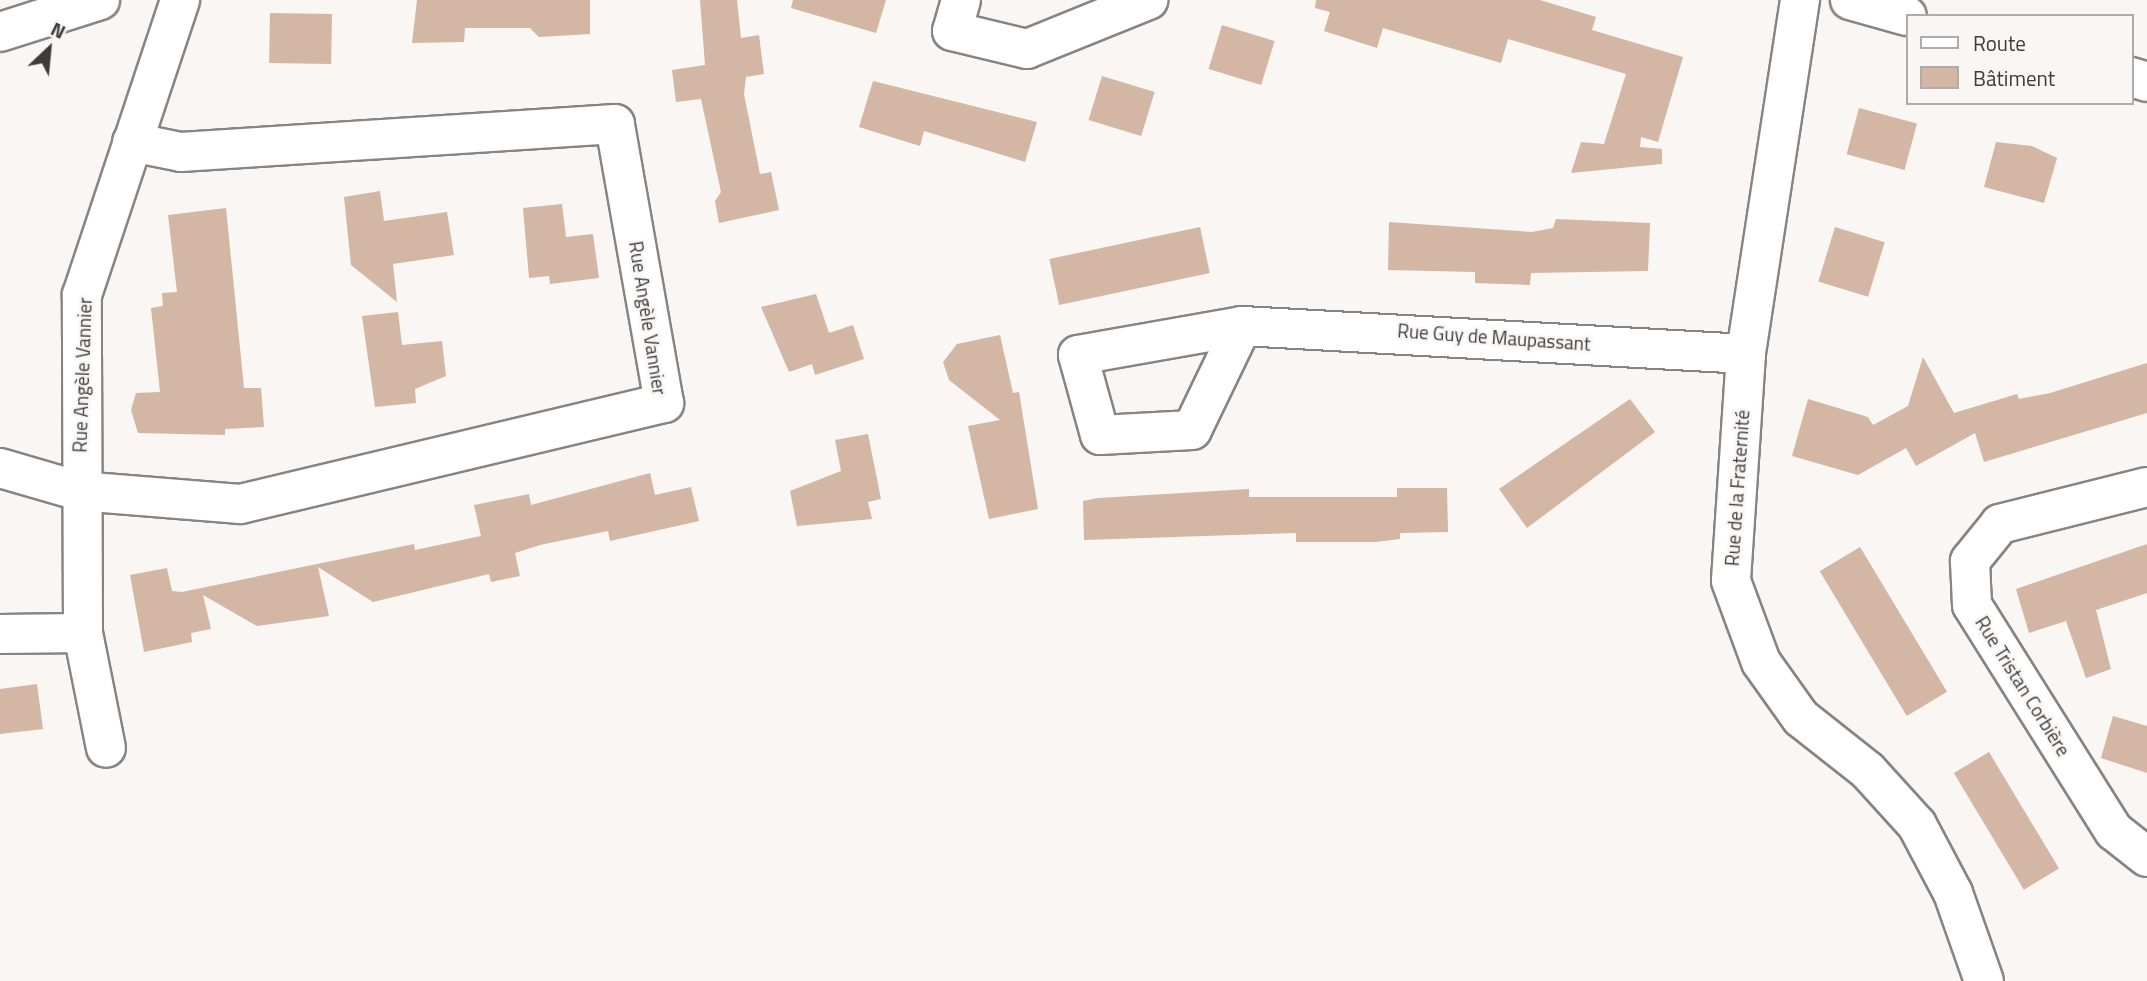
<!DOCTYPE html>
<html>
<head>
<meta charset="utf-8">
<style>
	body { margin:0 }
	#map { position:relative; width:2147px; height:981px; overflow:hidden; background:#faf6f4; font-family:"Titillium Web",sans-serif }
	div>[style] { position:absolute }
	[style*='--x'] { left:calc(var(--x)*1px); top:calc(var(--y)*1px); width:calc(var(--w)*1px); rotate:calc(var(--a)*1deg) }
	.building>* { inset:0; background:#d3b6a3; transform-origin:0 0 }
	.roads { filter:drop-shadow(2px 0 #878482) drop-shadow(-2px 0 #878482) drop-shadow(0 2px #878482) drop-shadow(0 -2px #878482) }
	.minor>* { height:38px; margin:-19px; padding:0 19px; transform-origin:19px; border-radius:19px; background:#fff }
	span { translate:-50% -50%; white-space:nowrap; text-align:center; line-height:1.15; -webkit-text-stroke:5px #faf6f4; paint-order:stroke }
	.street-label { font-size:19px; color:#3d3c3b }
	.legend { position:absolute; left:1906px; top:14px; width:228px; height:91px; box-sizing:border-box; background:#faf6f4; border:2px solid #aeacaa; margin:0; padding:9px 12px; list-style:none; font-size:21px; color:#3d3c3b }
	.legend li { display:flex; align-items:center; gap:14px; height:35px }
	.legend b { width:35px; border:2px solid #aeacaa }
	.north { position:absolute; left:14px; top:14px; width:70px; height:70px; -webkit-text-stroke:5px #faf6f4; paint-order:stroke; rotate:26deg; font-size:19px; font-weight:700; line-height:28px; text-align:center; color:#3d3c3b }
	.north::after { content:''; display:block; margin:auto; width:24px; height:32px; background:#3d3c3b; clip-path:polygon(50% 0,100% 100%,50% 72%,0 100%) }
</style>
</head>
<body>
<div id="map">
	<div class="building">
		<div style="clip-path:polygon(417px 0,590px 0,590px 34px,539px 37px,530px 28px,465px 28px,464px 42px,412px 43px)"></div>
		<div style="clip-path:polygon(700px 0,737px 0,741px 38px,759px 35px,764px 74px,746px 77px,744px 94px,760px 174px,771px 172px,779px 210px,719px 223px,715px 201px,721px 192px,701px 99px,676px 102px,672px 70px,705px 65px)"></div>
		<div style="clip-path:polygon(793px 0,886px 0,876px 33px,791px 8px)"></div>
		<div style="clip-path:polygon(1316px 0,1540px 0,1596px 17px,1592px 30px,1683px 57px,1658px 142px,1641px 137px,1640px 147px,1662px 149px,1662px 164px,1571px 173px,1581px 142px,1604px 144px,1626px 74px,1508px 39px,1501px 63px,1383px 28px,1377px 48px,1324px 31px,1330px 12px,1315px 8px)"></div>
		<div style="left:270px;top:13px;width:62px;height:50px;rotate:1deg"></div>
		<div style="left:1222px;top:25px;width:55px;height:46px;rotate:17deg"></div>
		<div style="left:1102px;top:76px;width:55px;height:46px;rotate:17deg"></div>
		<div style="clip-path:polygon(873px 81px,1037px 122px,1025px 162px,924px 131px,920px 146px,859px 127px)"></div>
		<div style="left:1859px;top:108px;width:60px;height:48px;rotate:15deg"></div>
		<div style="clip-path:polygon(1996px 142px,2032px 146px,2057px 158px,2044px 203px,1984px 187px)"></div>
		<div style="clip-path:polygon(380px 191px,384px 221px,447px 212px,454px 255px,393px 264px,397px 302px,351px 265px,344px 197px)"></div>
		<div style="clip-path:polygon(562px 204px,566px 237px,593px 234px,599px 278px,550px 284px,549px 276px,529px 278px,523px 208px)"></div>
		<div style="clip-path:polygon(226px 208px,244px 388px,261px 388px,264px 427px,225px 429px,225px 435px,138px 433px,131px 410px,136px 393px,160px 392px,151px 308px,163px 306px,162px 293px,177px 292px,168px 215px)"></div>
		<div style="clip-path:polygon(1556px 219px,1650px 223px,1648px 271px,1531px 273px,1530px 285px,1475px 283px,1475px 272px,1388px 270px,1389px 222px,1532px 232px,1553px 228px)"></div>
		<div style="left:1200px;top:227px;width:47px;height:154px;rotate:78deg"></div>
		<div style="left:1835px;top:227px;width:52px;height:57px;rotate:17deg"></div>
		<div style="clip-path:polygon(816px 294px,829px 333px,853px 325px,864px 359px,815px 375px,812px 364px,789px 372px,761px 307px)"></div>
		<div style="clip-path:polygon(398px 312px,402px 345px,442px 341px,446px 376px,415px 389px,416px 403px,375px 407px,362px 316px)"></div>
		<div style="clip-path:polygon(1000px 335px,1013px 393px,1019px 392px,1038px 509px,989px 519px,968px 426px,1000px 420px,949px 380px,943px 362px,957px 344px)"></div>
		<div style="clip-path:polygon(1923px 357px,1954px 413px,2017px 394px,2019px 399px,2050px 393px,2147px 363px,2147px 413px,1984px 462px,1975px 433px,1916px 466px,1906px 448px,1858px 475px,1792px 456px,1808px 399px,1868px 417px,1873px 425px,1908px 406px)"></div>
		<div style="clip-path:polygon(1630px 399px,1655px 432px,1527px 528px,1499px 489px)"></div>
		<div style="clip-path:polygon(868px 434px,881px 499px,868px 502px,872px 519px,797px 526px,790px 491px,841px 471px,835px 440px)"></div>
		<div style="clip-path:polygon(650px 473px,655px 495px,691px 487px,699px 521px,610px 541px,608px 531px,540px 545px,515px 553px,520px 576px,491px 582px,489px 574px,373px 602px,318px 567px,329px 616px,257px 626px,203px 595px,211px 629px,191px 633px,192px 642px,144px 652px,130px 575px,167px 568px,172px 591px,182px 592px,414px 544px,415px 550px,481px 536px,474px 505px,529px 494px,531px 505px)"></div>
		<div style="clip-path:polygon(1397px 488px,1447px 488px,1448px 532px,1400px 533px,1400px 539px,1376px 542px,1296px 542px,1296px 533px,1084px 540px,1083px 501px,1098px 498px,1249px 489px,1249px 497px,1397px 497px)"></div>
		<div style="clip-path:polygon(2147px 544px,2147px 593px,2096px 610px,2111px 669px,2086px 678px,2066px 621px,2029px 633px,2016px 589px)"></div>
		<div style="left:1860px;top:547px;width:169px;height:47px;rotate:59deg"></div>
		<div style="clip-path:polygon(37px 684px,43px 729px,0 734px,0 689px)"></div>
		<div style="clip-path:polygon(2113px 716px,2147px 726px,2147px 773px,2101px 758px)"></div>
		<div style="left:1989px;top:752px;width:136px;height:41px;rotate:59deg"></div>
	</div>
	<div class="roads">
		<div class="minor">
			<div style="--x:961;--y:0;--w:32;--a:106"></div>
			<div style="--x:952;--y:31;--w:77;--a:13.5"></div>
			<div style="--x:1027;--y:49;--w:131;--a:-22"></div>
			<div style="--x:1800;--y:0;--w:358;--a:98.7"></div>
			<div style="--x:1746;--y:354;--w:227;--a:93.8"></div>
			<div style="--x:1731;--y:581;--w:86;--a:69.7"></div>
			<div style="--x:1761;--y:662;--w:69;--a:54.5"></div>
			<div style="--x:1801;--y:718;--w:85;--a:38.3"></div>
			<div style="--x:1868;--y:771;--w:73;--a:47.8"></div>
			<div style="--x:1917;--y:825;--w:77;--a:62.1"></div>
			<div style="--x:1953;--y:893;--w:93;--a:70.6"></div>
			<div style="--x:1850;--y:0;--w:59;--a:15.7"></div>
			<div style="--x:0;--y:32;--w:105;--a:-17.7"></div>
			<div style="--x:2131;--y:77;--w:17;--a:17"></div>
			<div style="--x:1242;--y:326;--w:115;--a:115.7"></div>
			<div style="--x:1192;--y:430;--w:92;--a:176.9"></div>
			<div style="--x:1100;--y:435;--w:83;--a:-105.4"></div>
			<div style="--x:1078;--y:355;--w:167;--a:-10"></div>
			<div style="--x:1242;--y:326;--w:505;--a:3.18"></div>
			<div style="--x:0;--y:468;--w:82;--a:16.2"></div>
			<div style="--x:79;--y:491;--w:162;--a:4.6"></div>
			<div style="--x:240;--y:504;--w:436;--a:-13.4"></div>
			<div style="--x:664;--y:403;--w:283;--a:-100"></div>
			<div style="--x:615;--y:124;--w:435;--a:176.3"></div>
			<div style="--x:181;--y:152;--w:50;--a:-168.5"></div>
			<div style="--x:2147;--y:487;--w:152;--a:165.9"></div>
			<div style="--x:2000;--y:524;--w:48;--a:129"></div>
			<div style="--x:1970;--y:561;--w:44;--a:87.4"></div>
			<div style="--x:1972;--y:605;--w:267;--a:57.9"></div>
			<div style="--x:2114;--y:831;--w:42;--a:38.2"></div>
			<div style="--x:83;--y:633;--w:117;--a:78.7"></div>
			<div style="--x:0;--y:634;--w:83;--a:-0.7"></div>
			<div style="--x:83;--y:633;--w:338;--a:-90.2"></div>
			<div style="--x:82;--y:295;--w:311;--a:-71.6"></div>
		</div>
	</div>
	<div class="street-label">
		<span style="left:648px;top:318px;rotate:81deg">Rue Angèle Vannier</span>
		<span style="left:1494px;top:337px;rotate:4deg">Rue Guy de Maupassant</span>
		<span style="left:82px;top:375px;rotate:-88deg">Rue Angèle Vannier</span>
		<span style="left:1737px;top:488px;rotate:-86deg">Rue de la Fraternité</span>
		<span style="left:2023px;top:686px;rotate:58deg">Rue Tristan Corbière</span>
	</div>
	<ul class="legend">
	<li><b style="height:9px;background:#fff"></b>Route</li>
	<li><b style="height:19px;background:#d3b6a3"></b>Bâtiment</li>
	</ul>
	<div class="north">N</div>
</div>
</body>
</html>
